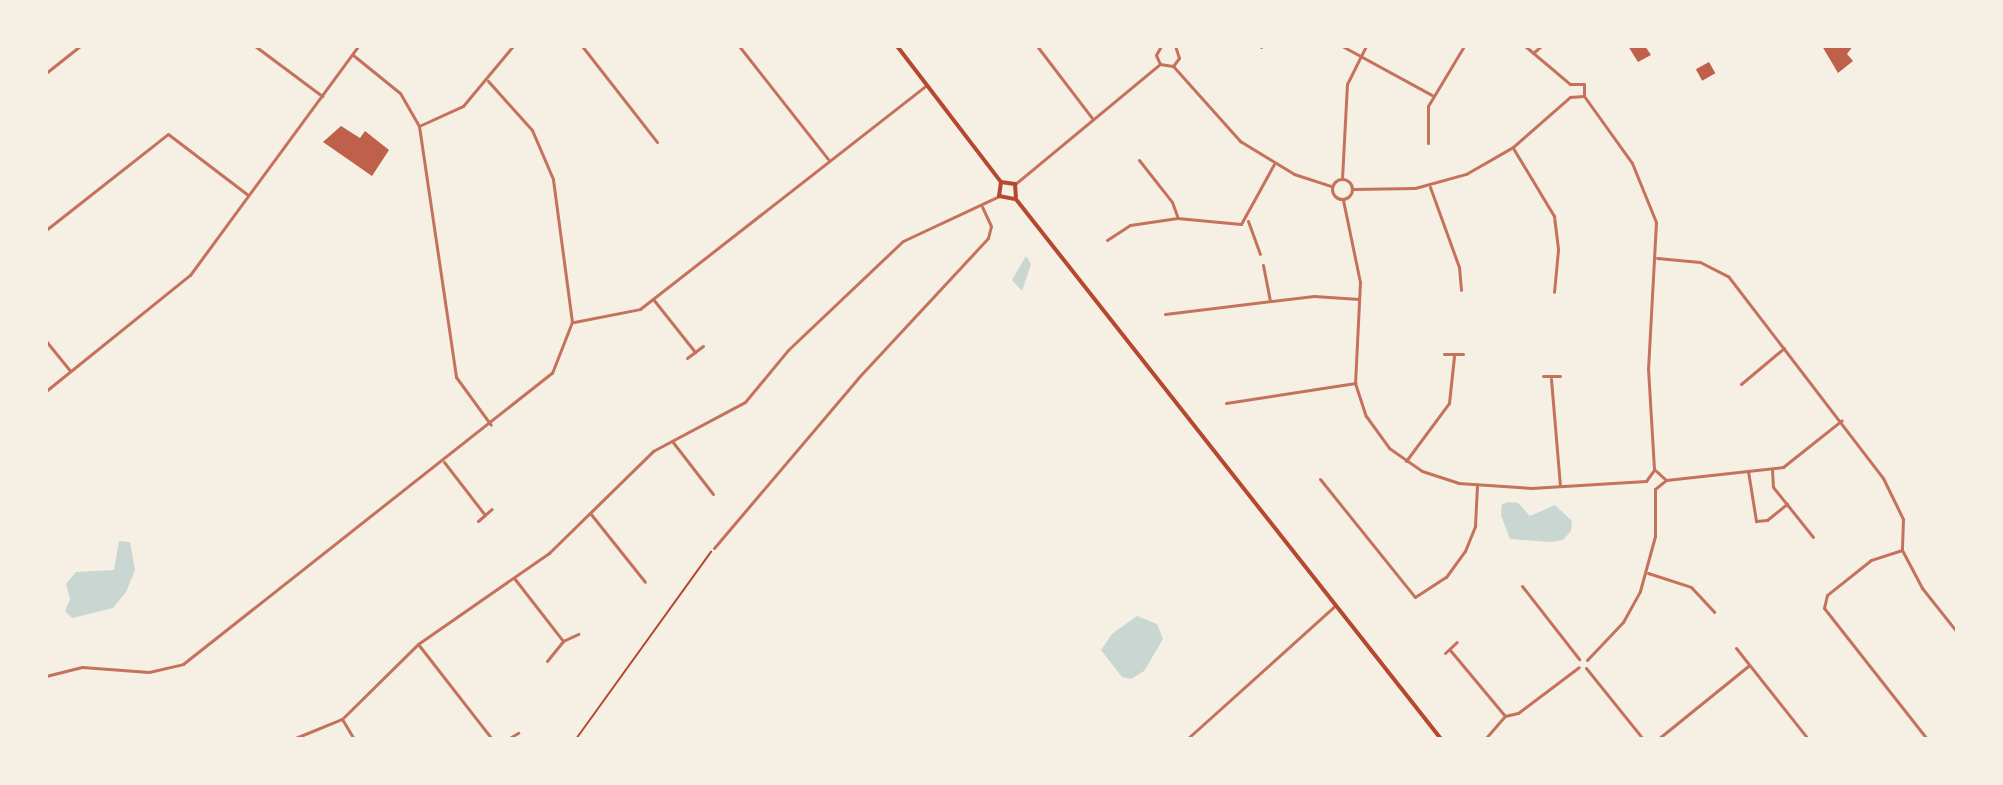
<!DOCTYPE html>
<html>
<head>
<meta charset="utf-8">
<style>
	body { margin:0 }
	#map { position:relative; width:2003px; height:785px; overflow:hidden; background:#f6efe4; font-family:"IBM Plex Sans",sans-serif }
	div>[style] { position:absolute }
	[style*='--x'] { left:calc(var(--x)*1px); top:calc(var(--y)*1px); width:calc(var(--w)*1px); rotate:calc(var(--a)*1deg) }
	.water>* { inset:0; background:#c9d6d2 }
	.building>* { inset:0; background:#bf614a; transform-origin:0 0 }
	.path>* { height:2px; margin:-1px; padding:0 1px; transform-origin:1px; border-radius:1px; background:#b5482f }
	.minor>* { height:3px; margin:-1.5px; padding:0 1.5px; transform-origin:1.5px; border-radius:1.5px; background:#c5725c }
	.minor>.ring { margin:-1.5px; padding:0; box-sizing:content-box; background:none; border:3px solid #c5725c; border-radius:50% }
	.secondary>* { height:4px; margin:-2px; padding:0 2px; transform-origin:2px; border-radius:2px; background:#b5482f }
	span { translate:-50% -50%; white-space:nowrap; text-align:center; line-height:1.15; -webkit-text-stroke:7px #f6efe4; paint-order:stroke }
	.frame { position:absolute; inset:0; border:48px solid #f6efe4; pointer-events:none }
</style>
</head>
<body>
<div id="map">
	<div class="water">
		<div style="clip-path:polygon(1026px 256px,1031px 264px,1022px 291px,1012px 280px)"></div>
		<div style="clip-path:polygon(1509px 502px,1518px 503px,1530px 516px,1555px 505px,1572px 521px,1571px 531px,1563px 540px,1551px 542px,1510px 539px,1501px 515px,1502px 504px)"></div>
		<div style="clip-path:polygon(119px 541px,130px 542px,135px 570px,126px 592px,113px 608px,72px 618px,65px 611px,70px 599px,66px 584px,76px 572px,114px 570px)"></div>
		<div style="clip-path:polygon(1137px 616px,1157px 624px,1163px 639px,1144px 671px,1131px 679px,1122px 677px,1101px 650px,1112px 634px)"></div>
	</div>
	<div class="building">
		<div style="clip-path:polygon(1628px 46px,1645px 46px,1651px 55px,1638px 62px)"></div>
		<div style="clip-path:polygon(1822px 46px,1853px 46px,1847px 54px,1853px 61px,1838px 73px)"></div>
		<div style="left:1709px;top:62px;width:13px;height:15px;rotate:61deg"></div>
		<div style="clip-path:polygon(341px 126px,360px 138px,365px 131px,389px 150px,372px 176px,323px 142px)"></div>
	</div>
	<div class="path">
		<div style="--x:576;--y:739;--w:231;--a:-54.2"></div>
	</div>
	<div class="minor">
		<div style="--x:255;--y:46;--w:84;--a:36.7"></div>
		<div style="--x:582;--y:46;--w:122;--a:52"></div>
		<div style="--x:739;--y:46;--w:144;--a:51.8"></div>
		<div style="--x:1037;--y:46;--w:91;--a:52.6"></div>
		<div style="--x:1342;--y:46;--w:102;--a:28.6"></div>
		<div style="--x:1525;--y:46;--w:59;--a:40.2"></div>
		<div style="--x:1261;--y:47;--w:1;--a:-45"></div>
		<div style="--x:1533;--y:53;--w:11;--a:-41"></div>
		<div style="--x:353;--y:55;--w:60;--a:39"></div>
		<div style="--x:400;--y:93;--w:38;--a:60"></div>
		<div style="--x:419;--y:126;--w:254;--a:81.6"></div>
		<div style="--x:456;--y:377;--w:59;--a:53.9"></div>
		<div style="--x:1160;--y:64;--w:10;--a:-114"></div>
		<div style="--x:1156;--y:55;--w:10;--a:-61"></div>
		<div style="--x:1160;--y:64;--w:13;--a:9"></div>
		<div style="--x:1173;--y:66;--w:101;--a:48.2"></div>
		<div style="--x:1240;--y:141;--w:63;--a:31.4"></div>
		<div style="--x:1294;--y:174;--w:40;--a:18"></div>
		<div style="--x:1173;--y:66;--w:10;--a:-53"></div>
		<div style="--x:1179;--y:58;--w:13;--a:-108"></div>
		<div style="--x:46;--y:73;--w:43;--a:-38.5"></div>
		<div style="--x:1570;--y:84;--w:14;--a:0"></div>
		<div style="--x:1584;--y:84;--w:12;--a:90"></div>
		<div style="--x:1584;--y:96;--w:82;--a:54.4"></div>
		<div style="--x:1632;--y:163;--w:64;--a:67.9"></div>
		<div style="--x:1656;--y:222;--w:146;--a:93.1"></div>
		<div style="--x:1648;--y:368;--w:102;--a:86.6"></div>
		<div style="--x:1570;--y:97;--w:14;--a:-4"></div>
		<div style="--x:419;--y:126;--w:48;--a:-24.4"></div>
		<div style="--x:463;--y:106;--w:78;--a:-50.2"></div>
		<div style="--x:1428;--y:143;--w:37;--a:-90"></div>
		<div style="--x:1428;--y:106;--w:70;--a:-59"></div>
		<div style="--x:1513;--y:148;--w:79;--a:58.9"></div>
		<div style="--x:1554;--y:216;--w:34;--a:83"></div>
		<div style="--x:1558;--y:250;--w:42;--a:95.4"></div>
		<div style="--x:1139;--y:160;--w:53;--a:51.8"></div>
		<div style="--x:1172;--y:202;--w:15;--a:70"></div>
		<div class="ring" style="left:1332px;top:179px;width:17px;height:17px"></div>
		<div style="--x:1342;--y:179;--w:95;--a:-87"></div>
		<div style="--x:1347;--y:84;--w:42;--a:-63.4"></div>
		<div style="--x:1015;--y:184;--w:188;--a:-39.6"></div>
		<div style="--x:1430;--y:187;--w:85;--a:70.1"></div>
		<div style="--x:1459;--y:267;--w:23;--a:85"></div>
		<div style="--x:1353;--y:189;--w:62;--a:-0.9"></div>
		<div style="--x:1415;--y:188;--w:53;--a:-15.4"></div>
		<div style="--x:1466;--y:174;--w:54;--a:-29.9"></div>
		<div style="--x:1513;--y:147;--w:76;--a:-41.3"></div>
		<div style="--x:1343;--y:200;--w:84;--a:78.3"></div>
		<div style="--x:1360;--y:282;--w:101;--a:92.8"></div>
		<div style="--x:1355;--y:383;--w:35;--a:72"></div>
		<div style="--x:1366;--y:416;--w:39;--a:54"></div>
		<div style="--x:1389;--y:448;--w:40;--a:34.9"></div>
		<div style="--x:1422;--y:471;--w:38;--a:18"></div>
		<div style="--x:1458;--y:483;--w:73;--a:3.9"></div>
		<div style="--x:1531;--y:488;--w:115;--a:-3.5"></div>
		<div style="--x:1248;--y:221;--w:35;--a:70"></div>
		<div style="--x:46;--y:230;--w:155;--a:-38.2"></div>
		<div style="--x:168;--y:134;--w:101;--a:37.3"></div>
		<div style="--x:1107;--y:240;--w:27;--a:-33"></div>
		<div style="--x:1130;--y:225;--w:48;--a:-8.5"></div>
		<div style="--x:1177;--y:218;--w:64;--a:5.4"></div>
		<div style="--x:1241;--y:224;--w:68;--a:-61.2"></div>
		<div style="--x:1657;--y:258;--w:43;--a:5.3"></div>
		<div style="--x:1700;--y:262;--w:31;--a:27"></div>
		<div style="--x:1728;--y:276;--w:255;--a:52.5"></div>
		<div style="--x:1883;--y:478;--w:46;--a:64"></div>
		<div style="--x:1903;--y:519;--w:31;--a:92"></div>
		<div style="--x:1263;--y:265;--w:36;--a:79"></div>
		<div style="--x:653;--y:299;--w:68;--a:51.6"></div>
		<div style="--x:1165;--y:314;--w:150;--a:-6.9"></div>
		<div style="--x:1314;--y:296;--w:45;--a:3.8"></div>
		<div style="--x:574;--y:322;--w:67;--a:-11.1"></div>
		<div style="--x:640;--y:309;--w:364;--a:-38"></div>
		<div style="--x:46;--y:341;--w:38;--a:51"></div>
		<div style="--x:1444;--y:354;--w:19;--a:0"></div>
		<div style="--x:687;--y:358;--w:20;--a:-37"></div>
		<div style="--x:1543;--y:376;--w:17;--a:0"></div>
		<div style="--x:1551;--y:379;--w:107;--a:85.2"></div>
		<div style="--x:1741;--y:384;--w:56;--a:-39.9"></div>
		<div style="--x:46;--y:391;--w:185;--a:-38.9"></div>
		<div style="--x:190;--y:275;--w:284;--a:-53.7"></div>
		<div style="--x:1226;--y:403;--w:131;--a:-8.8"></div>
		<div style="--x:672;--y:441;--w:67;--a:52.3"></div>
		<div style="--x:1406;--y:461;--w:72;--a:-53.4"></div>
		<div style="--x:1449;--y:403;--w:47;--a:-83.9"></div>
		<div style="--x:444;--y:462;--w:67;--a:52.3"></div>
		<div style="--x:1772;--y:469;--w:18;--a:87"></div>
		<div style="--x:1773;--y:487;--w:64;--a:51.3"></div>
		<div style="--x:1655;--y:470;--w:15;--a:42"></div>
		<div style="--x:1748;--y:471;--w:51;--a:80.9"></div>
		<div style="--x:1756;--y:521;--w:11;--a:-5"></div>
		<div style="--x:1767;--y:520;--w:26;--a:-39"></div>
		<div style="--x:1320;--y:479;--w:151;--a:51.2"></div>
		<div style="--x:1415;--y:597;--w:37;--a:-33"></div>
		<div style="--x:1446;--y:577;--w:32;--a:-54"></div>
		<div style="--x:1465;--y:551;--w:27;--a:-68"></div>
		<div style="--x:1475;--y:526;--w:41;--a:-87.2"></div>
		<div style="--x:1666;--y:480;--w:118;--a:-6.3"></div>
		<div style="--x:1783;--y:467;--w:75;--a:-38.5"></div>
		<div style="--x:1646;--y:481;--w:14;--a:-54"></div>
		<div style="--x:1655;--y:489;--w:14;--a:-39"></div>
		<div style="--x:590;--y:513;--w:88;--a:51.4"></div>
		<div style="--x:478;--y:521;--w:18;--a:-41"></div>
		<div style="--x:714;--y:548;--w:223;--a:-49.7"></div>
		<div style="--x:858;--y:378;--w:191;--a:-47.1"></div>
		<div style="--x:988;--y:238;--w:12;--a:-76"></div>
		<div style="--x:991;--y:226;--w:21;--a:-115"></div>
		<div style="--x:1902;--y:550;--w:33;--a:162"></div>
		<div style="--x:1871;--y:560;--w:56;--a:141.5"></div>
		<div style="--x:1827;--y:595;--w:13;--a:103"></div>
		<div style="--x:1824;--y:608;--w:167;--a:51.8"></div>
		<div style="--x:1902;--y:550;--w:43;--a:62.2"></div>
		<div style="--x:1922;--y:588;--w:56;--a:51.5"></div>
		<div style="--x:1648;--y:573;--w:45;--a:18"></div>
		<div style="--x:1691;--y:587;--w:34;--a:47"></div>
		<div style="--x:514;--y:578;--w:80;--a:52.1"></div>
		<div style="--x:1522;--y:586;--w:93;--a:52"></div>
		<div style="--x:418;--y:644;--w:120;--a:52.1"></div>
		<div style="--x:1736;--y:648;--w:116;--a:51.6"></div>
		<div style="--x:1450;--y:650;--w:86;--a:50.2"></div>
		<div style="--x:1445;--y:653;--w:16;--a:-43"></div>
		<div style="--x:1587;--y:660;--w:52;--a:-46.5"></div>
		<div style="--x:1623;--y:622;--w:35;--a:-61"></div>
		<div style="--x:1640;--y:591;--w:57;--a:-74.7"></div>
		<div style="--x:1655;--y:536;--w:47;--a:-90"></div>
		<div style="--x:547;--y:661;--w:26;--a:-51"></div>
		<div style="--x:563;--y:641;--w:17;--a:-25"></div>
		<div style="--x:1586;--y:668;--w:91;--a:51.2"></div>
		<div style="--x:46;--y:676;--w:37;--a:-14"></div>
		<div style="--x:82;--y:667;--w:67;--a:4.3"></div>
		<div style="--x:149;--y:672;--w:35;--a:-13"></div>
		<div style="--x:183;--y:664;--w:470;--a:-38.3"></div>
		<div style="--x:552;--y:373;--w:55;--a:-68.6"></div>
		<div style="--x:572;--y:322;--w:144;--a:-97.6"></div>
		<div style="--x:553;--y:179;--w:53;--a:-113.2"></div>
		<div style="--x:532;--y:130;--w:66;--a:-131.9"></div>
		<div style="--x:1505;--y:716;--w:13;--a:-13"></div>
		<div style="--x:1518;--y:713;--w:76;--a:-37"></div>
		<div style="--x:342;--y:719;--w:23;--a:59"></div>
		<div style="--x:293;--y:739;--w:53;--a:-22.2"></div>
		<div style="--x:342;--y:719;--w:107;--a:-44.6"></div>
		<div style="--x:418;--y:644;--w:160;--a:-34.8"></div>
		<div style="--x:549;--y:553;--w:146;--a:-44.4"></div>
		<div style="--x:653;--y:451;--w:104;--a:-28"></div>
		<div style="--x:745;--y:402;--w:67;--a:-50.4"></div>
		<div style="--x:788;--y:350;--w:158;--a:-43.5"></div>
		<div style="--x:903;--y:241;--w:106;--a:-25.1"></div>
		<div style="--x:508;--y:739;--w:12;--a:-31"></div>
		<div style="--x:1187;--y:739;--w:200;--a:-42"></div>
		<div style="--x:1485;--y:739;--w:30;--a:-49"></div>
		<div style="--x:1658;--y:739;--w:116;--a:-39"></div>
	</div>
	<div class="secondary">
		<div style="--x:897;--y:46;--w:171;--a:52.6"></div>
		<div style="--x:1001;--y:182;--w:14;--a:98"></div>
		<div style="--x:999;--y:196;--w:15;--a:11"></div>
		<div style="--x:1001;--y:182;--w:14;--a:8"></div>
		<div style="--x:1015;--y:184;--w:13;--a:86"></div>
		<div style="--x:1015;--y:198;--w:689;--a:51.78"></div>
	</div>
	<div class="frame"></div>
</div>
</body>
</html>
